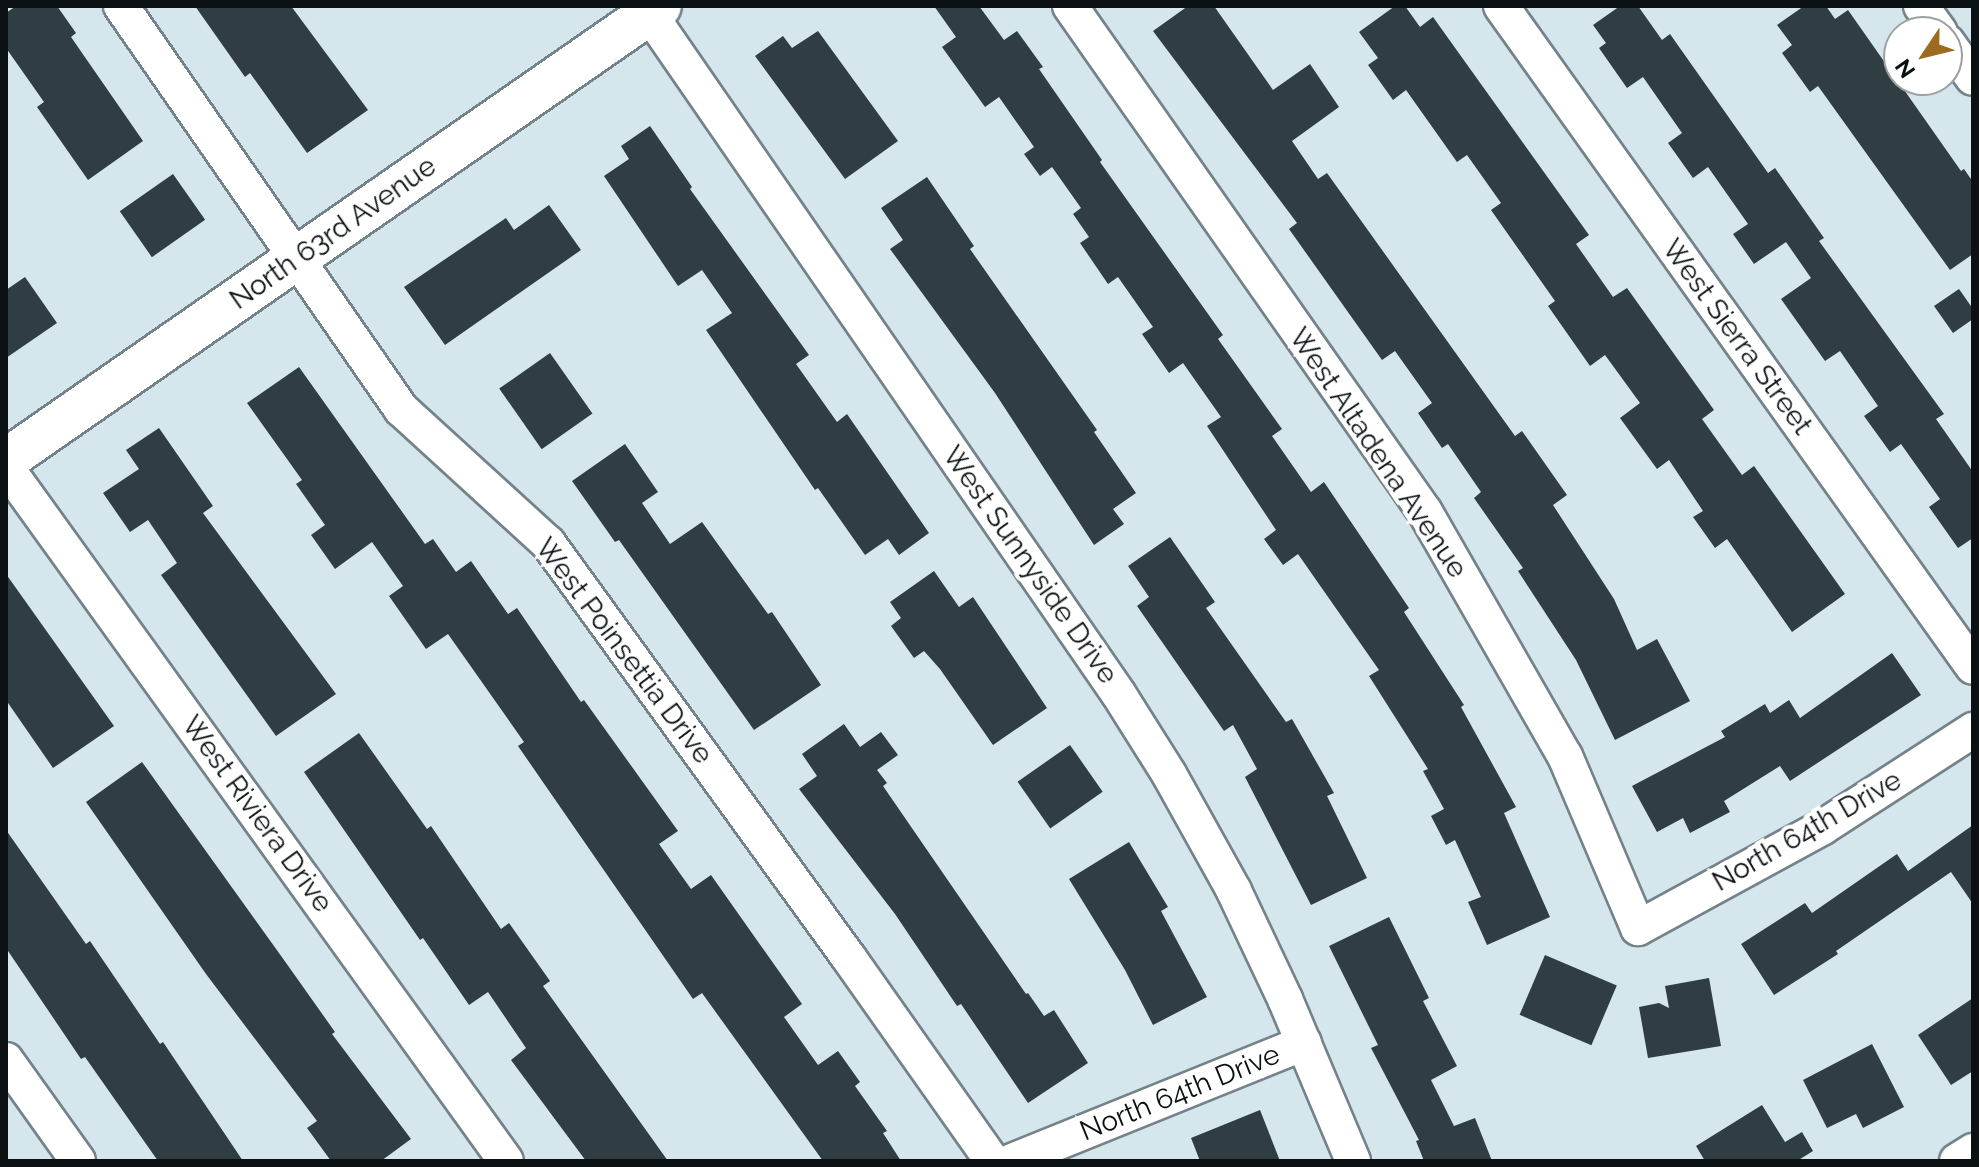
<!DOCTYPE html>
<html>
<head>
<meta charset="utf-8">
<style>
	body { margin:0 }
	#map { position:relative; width:1979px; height:1167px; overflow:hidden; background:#d5e6ed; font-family:Raleway,sans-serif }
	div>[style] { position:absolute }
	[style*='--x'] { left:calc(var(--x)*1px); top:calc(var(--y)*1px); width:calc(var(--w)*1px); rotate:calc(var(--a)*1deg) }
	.building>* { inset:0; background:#303d43; transform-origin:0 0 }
	.roads { filter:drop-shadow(2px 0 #748389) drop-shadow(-2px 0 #748389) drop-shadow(0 2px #748389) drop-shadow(0 -2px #748389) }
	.minor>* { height:34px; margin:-17px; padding:0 17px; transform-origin:17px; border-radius:17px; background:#fff }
	.tertiary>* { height:42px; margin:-21px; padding:0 21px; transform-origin:21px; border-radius:21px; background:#fff }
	span { translate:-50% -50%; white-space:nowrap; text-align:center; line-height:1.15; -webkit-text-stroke:8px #fff; paint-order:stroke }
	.street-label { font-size:28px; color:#0b1113 }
	.frame { position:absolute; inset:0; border:8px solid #0b1113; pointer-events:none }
	.north { position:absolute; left:1883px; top:16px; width:80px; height:80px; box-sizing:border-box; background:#fff; border:2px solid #9da0a1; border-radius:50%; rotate:235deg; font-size:22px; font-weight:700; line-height:32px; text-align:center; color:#0b1113 }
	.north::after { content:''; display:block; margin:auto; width:28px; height:36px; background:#9d6b20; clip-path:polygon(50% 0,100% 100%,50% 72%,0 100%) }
</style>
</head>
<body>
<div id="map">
	<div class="building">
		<div style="clip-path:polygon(16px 6px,57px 6px,76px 33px,71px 37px,143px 141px,88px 180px,37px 107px,44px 102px,6px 48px,6px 13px)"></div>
		<div style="clip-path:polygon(195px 6px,291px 6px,368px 110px,307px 153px,250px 73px,245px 77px)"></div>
		<div style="clip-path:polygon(934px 6px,979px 6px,1004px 40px,1017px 31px,1043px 67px,1039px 69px,1102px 160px,1100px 162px,1223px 335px,1218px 339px,1282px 429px,1272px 436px,1311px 492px,1324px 482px,1349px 519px,1409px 608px,1404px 612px,1464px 705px,1461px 707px,1516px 807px,1504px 813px,1550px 917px,1487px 945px,1468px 902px,1481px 897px,1455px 840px,1446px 845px,1431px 816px,1444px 809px,1423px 771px,1428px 769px,1369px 676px,1379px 670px,1298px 554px,1283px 565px,1264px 539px,1276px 530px,1207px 426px,1221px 417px,1183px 363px,1169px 373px,1142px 334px,1153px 327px,1118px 277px,1108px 284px,1080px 243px,1089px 237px,1073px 214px,1081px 208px,1052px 167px,1040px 176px,1024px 154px,1034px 147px,999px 97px,985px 107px,942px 47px,956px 37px)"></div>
		<div style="clip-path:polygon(1188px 6px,1214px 6px,1273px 90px,1310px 64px,1339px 107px,1292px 141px,1318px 179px,1327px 173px,1515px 436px,1522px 431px,1567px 495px,1553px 505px,1614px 599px,1637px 650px,1657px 639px,1690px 701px,1615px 740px,1576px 660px,1518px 571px,1523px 568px,1474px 498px,1481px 492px,1448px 444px,1442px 448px,1418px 413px,1432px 403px,1395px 351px,1382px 360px,1289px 229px,1297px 223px,1153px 31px)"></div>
		<div style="clip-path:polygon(1395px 6px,1405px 6px,1420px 27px,1433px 17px,1589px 235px,1576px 244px,1613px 297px,1627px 288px,1714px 410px,1702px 419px,1742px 475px,1754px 466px,1845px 594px,1792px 632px,1727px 539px,1715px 548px,1693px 517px,1703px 511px,1669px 460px,1657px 469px,1620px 418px,1640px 403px,1605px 355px,1590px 366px,1548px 306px,1555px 301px,1491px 210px,1501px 203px,1467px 155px,1457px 162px,1406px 90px,1393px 100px,1368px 65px,1378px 58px,1359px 32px)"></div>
		<div style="clip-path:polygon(1620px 6px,1638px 6px,1662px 40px,1670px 34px,1768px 173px,1775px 168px,1824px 238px,1819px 241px,1944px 414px,1936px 419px,1973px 472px,1973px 538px,1958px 548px,1929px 507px,1940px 499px,1901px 444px,1890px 452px,1864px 416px,1878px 406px,1840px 351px,1825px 361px,1781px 299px,1811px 278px,1786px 242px,1754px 264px,1733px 234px,1748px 224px,1708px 167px,1693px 178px,1668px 143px,1682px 133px,1643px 77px,1627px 88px,1599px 48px,1606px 43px,1593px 25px)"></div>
		<div style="clip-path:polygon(1804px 6px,1826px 6px,1835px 19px,1848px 10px,1961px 171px,1964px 169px,1973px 182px,1973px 254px,1950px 270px,1818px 86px,1810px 92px,1782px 53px,1792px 45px,1777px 25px)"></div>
		<div style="clip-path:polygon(818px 31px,898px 141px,845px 179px,755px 56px,783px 36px,792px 48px)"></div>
		<div style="clip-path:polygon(650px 126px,692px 187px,690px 189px,809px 355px,796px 364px,837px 422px,847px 414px,929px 533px,899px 555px,888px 539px,865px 555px,818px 488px,815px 490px,706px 330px,732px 313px,702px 270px,678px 286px,604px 176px,629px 159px,621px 146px)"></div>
		<div style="left:173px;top:174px;width:56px;height:65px;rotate:55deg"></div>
		<div style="clip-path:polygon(927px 177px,974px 246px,970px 249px,1097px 430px,1094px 432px,1136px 493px,1113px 509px,1124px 524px,1094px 545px,995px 393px,890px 249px,903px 240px,881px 208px)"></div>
		<div style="clip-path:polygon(549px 205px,581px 250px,445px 345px,404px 287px,506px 218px,514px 230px)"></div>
		<div style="clip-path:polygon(25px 277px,57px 323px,6px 358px,6px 290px)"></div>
		<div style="clip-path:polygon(1959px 289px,1973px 309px,1973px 319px,1953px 333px,1934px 306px)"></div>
		<div style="left:550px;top:353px;width:74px;height:62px;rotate:55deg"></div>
		<div style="clip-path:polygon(299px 367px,425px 544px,433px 539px,456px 572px,471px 561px,508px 614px,517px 608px,581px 702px,584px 700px,678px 831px,659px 844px,691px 889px,711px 875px,802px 1004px,784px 1017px,818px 1065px,838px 1051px,860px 1082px,855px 1086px,887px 1131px,883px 1133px,901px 1161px,823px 1161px,702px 993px,693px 999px,518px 746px,524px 742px,448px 634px,426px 649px,389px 596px,403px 586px,372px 542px,335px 569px,311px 535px,325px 525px,296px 484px,302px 480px,247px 403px)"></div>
		<div style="clip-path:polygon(159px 428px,213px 506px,203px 513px,336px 694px,276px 736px,161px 575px,177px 563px,148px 520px,130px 532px,103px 493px,139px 469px,126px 450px)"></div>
		<div style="clip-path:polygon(625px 444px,658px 492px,642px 503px,670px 544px,702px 522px,768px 614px,772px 612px,821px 685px,754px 730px,619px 540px,615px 542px,572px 481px)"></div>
		<div style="clip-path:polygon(1170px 537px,1215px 602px,1206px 608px,1286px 722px,1292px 719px,1334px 793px,1327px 796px,1367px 878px,1311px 905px,1245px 777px,1257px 769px,1233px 725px,1224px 731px,1137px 606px,1149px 597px,1128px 566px)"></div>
		<div style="clip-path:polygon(934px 571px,959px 607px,973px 597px,1047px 708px,993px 745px,940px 669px,924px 651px,914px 658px,891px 626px,901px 618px,890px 602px)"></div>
		<div style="clip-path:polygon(6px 574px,114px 726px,53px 768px,6px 700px)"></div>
		<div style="clip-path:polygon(1892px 653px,1921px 695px,1790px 781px,1780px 766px,1724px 801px,1730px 812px,1690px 833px,1683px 818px,1657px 832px,1632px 786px,1725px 737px,1721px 731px,1765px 704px,1770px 713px,1789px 700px,1800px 718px)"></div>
		<div style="clip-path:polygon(844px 724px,860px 747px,881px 732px,898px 755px,877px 770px,887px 783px,883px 786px,1026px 994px,1028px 993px,1044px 1016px,1054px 1010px,1088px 1063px,1028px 1103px,961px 1004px,957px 1006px,895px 914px,799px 789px,817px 776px,802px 754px)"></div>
		<div style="clip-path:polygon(359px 733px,427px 829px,431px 826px,501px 929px,509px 923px,550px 981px,543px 986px,668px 1161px,586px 1161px,511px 1060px,526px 1048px,488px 992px,469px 1005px,423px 938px,420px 940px,304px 772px)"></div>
		<div style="left:1070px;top:745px;width:57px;height:64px;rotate:55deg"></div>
		<div style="clip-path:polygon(142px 762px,284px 960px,335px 1032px,332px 1034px,411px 1139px,381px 1161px,331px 1161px,307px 1128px,317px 1121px,206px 974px,86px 802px)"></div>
		<div style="clip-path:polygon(1973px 825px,1973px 904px,1951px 872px,1836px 951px,1838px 954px,1774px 995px,1741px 944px,1805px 903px,1812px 913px,1897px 854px,1908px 871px)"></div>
		<div style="clip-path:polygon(6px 830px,86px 944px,90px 941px,160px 1044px,163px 1042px,243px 1161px,158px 1161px,85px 1057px,81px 1059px,6px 948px)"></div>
		<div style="clip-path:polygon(1129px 842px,1168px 907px,1161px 911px,1207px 997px,1153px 1025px,1125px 970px,1069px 879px)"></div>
		<div style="clip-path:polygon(1389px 917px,1429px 998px,1423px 1001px,1457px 1066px,1431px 1080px,1454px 1126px,1475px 1118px,1492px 1161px,1424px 1161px,1416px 1141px,1419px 1140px,1371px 1048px,1378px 1045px,1329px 946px)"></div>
		<div style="left:1545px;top:955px;width:78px;height:65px;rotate:23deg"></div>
		<div style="clip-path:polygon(1709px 978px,1721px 1046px,1648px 1058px,1639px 1007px,1659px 1003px,1669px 1008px,1665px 986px)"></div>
		<div style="clip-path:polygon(1973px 998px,1973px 1071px,1951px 1085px,1918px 1035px)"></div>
		<div style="clip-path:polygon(1872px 1044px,1904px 1107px,1863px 1128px,1856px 1114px,1827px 1128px,1803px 1080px)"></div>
		<div style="clip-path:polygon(1762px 1105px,1785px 1142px,1802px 1132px,1813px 1151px,1797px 1161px,1705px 1161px,1696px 1146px)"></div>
		<div style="clip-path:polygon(1260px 1110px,1280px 1161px,1200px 1161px,1191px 1138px)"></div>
	</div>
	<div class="roads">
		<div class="minor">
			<div style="--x:121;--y:6;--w:491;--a:55.2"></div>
			<div style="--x:401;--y:409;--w:199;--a:42.4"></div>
			<div style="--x:548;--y:543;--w:513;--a:54.05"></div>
			<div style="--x:849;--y:958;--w:248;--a:54.8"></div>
			<div style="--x:644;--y:6;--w:835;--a:55.4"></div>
			<div style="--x:1118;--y:693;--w:96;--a:57.8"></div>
			<div style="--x:1169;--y:774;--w:134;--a:60.9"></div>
			<div style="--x:1234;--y:891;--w:119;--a:64.7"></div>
			<div style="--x:1285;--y:999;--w:176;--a:67.2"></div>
			<div style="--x:1070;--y:6;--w:618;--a:54.95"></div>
			<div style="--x:1425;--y:512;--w:281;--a:60.2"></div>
			<div style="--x:1565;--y:756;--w:187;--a:67"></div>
			<div style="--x:1638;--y:928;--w:211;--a:-28.6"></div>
			<div style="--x:1823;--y:827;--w:179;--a:-32.9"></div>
			<div style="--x:1501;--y:6;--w:812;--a:54.47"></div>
			<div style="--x:1921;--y:6;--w:32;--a:54"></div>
			<div style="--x:1947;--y:42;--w:44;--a:54.2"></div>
			<div style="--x:6;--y:467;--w:855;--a:54.23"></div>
			<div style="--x:6;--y:1060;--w:124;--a:54.5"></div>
			<div style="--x:1012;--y:1161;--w:315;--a:-22"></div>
			<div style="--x:1957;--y:1161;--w:19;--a:-32"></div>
		</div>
		<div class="tertiary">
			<div style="--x:6;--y:460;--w:796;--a:-34.77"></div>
		</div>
	</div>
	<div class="street-label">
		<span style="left:333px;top:233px;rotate:-35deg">North 63rd Avenue</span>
		<span style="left:1737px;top:337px;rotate:54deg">West Sierra Street</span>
		<span style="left:1378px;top:453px;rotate:56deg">West Altadena Avenue</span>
		<span style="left:1030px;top:565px;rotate:55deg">West Sunnyside Drive</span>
		<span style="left:624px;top:651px;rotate:53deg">West Poinsettia Drive</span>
		<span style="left:257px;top:814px;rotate:54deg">West Riviera Drive</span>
		<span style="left:1807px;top:831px;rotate:-30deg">North 64th Drive</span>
		<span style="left:1180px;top:1093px;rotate:-22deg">North 64th Drive</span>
	</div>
	<div class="frame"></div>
	<div class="north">N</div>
</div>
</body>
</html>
